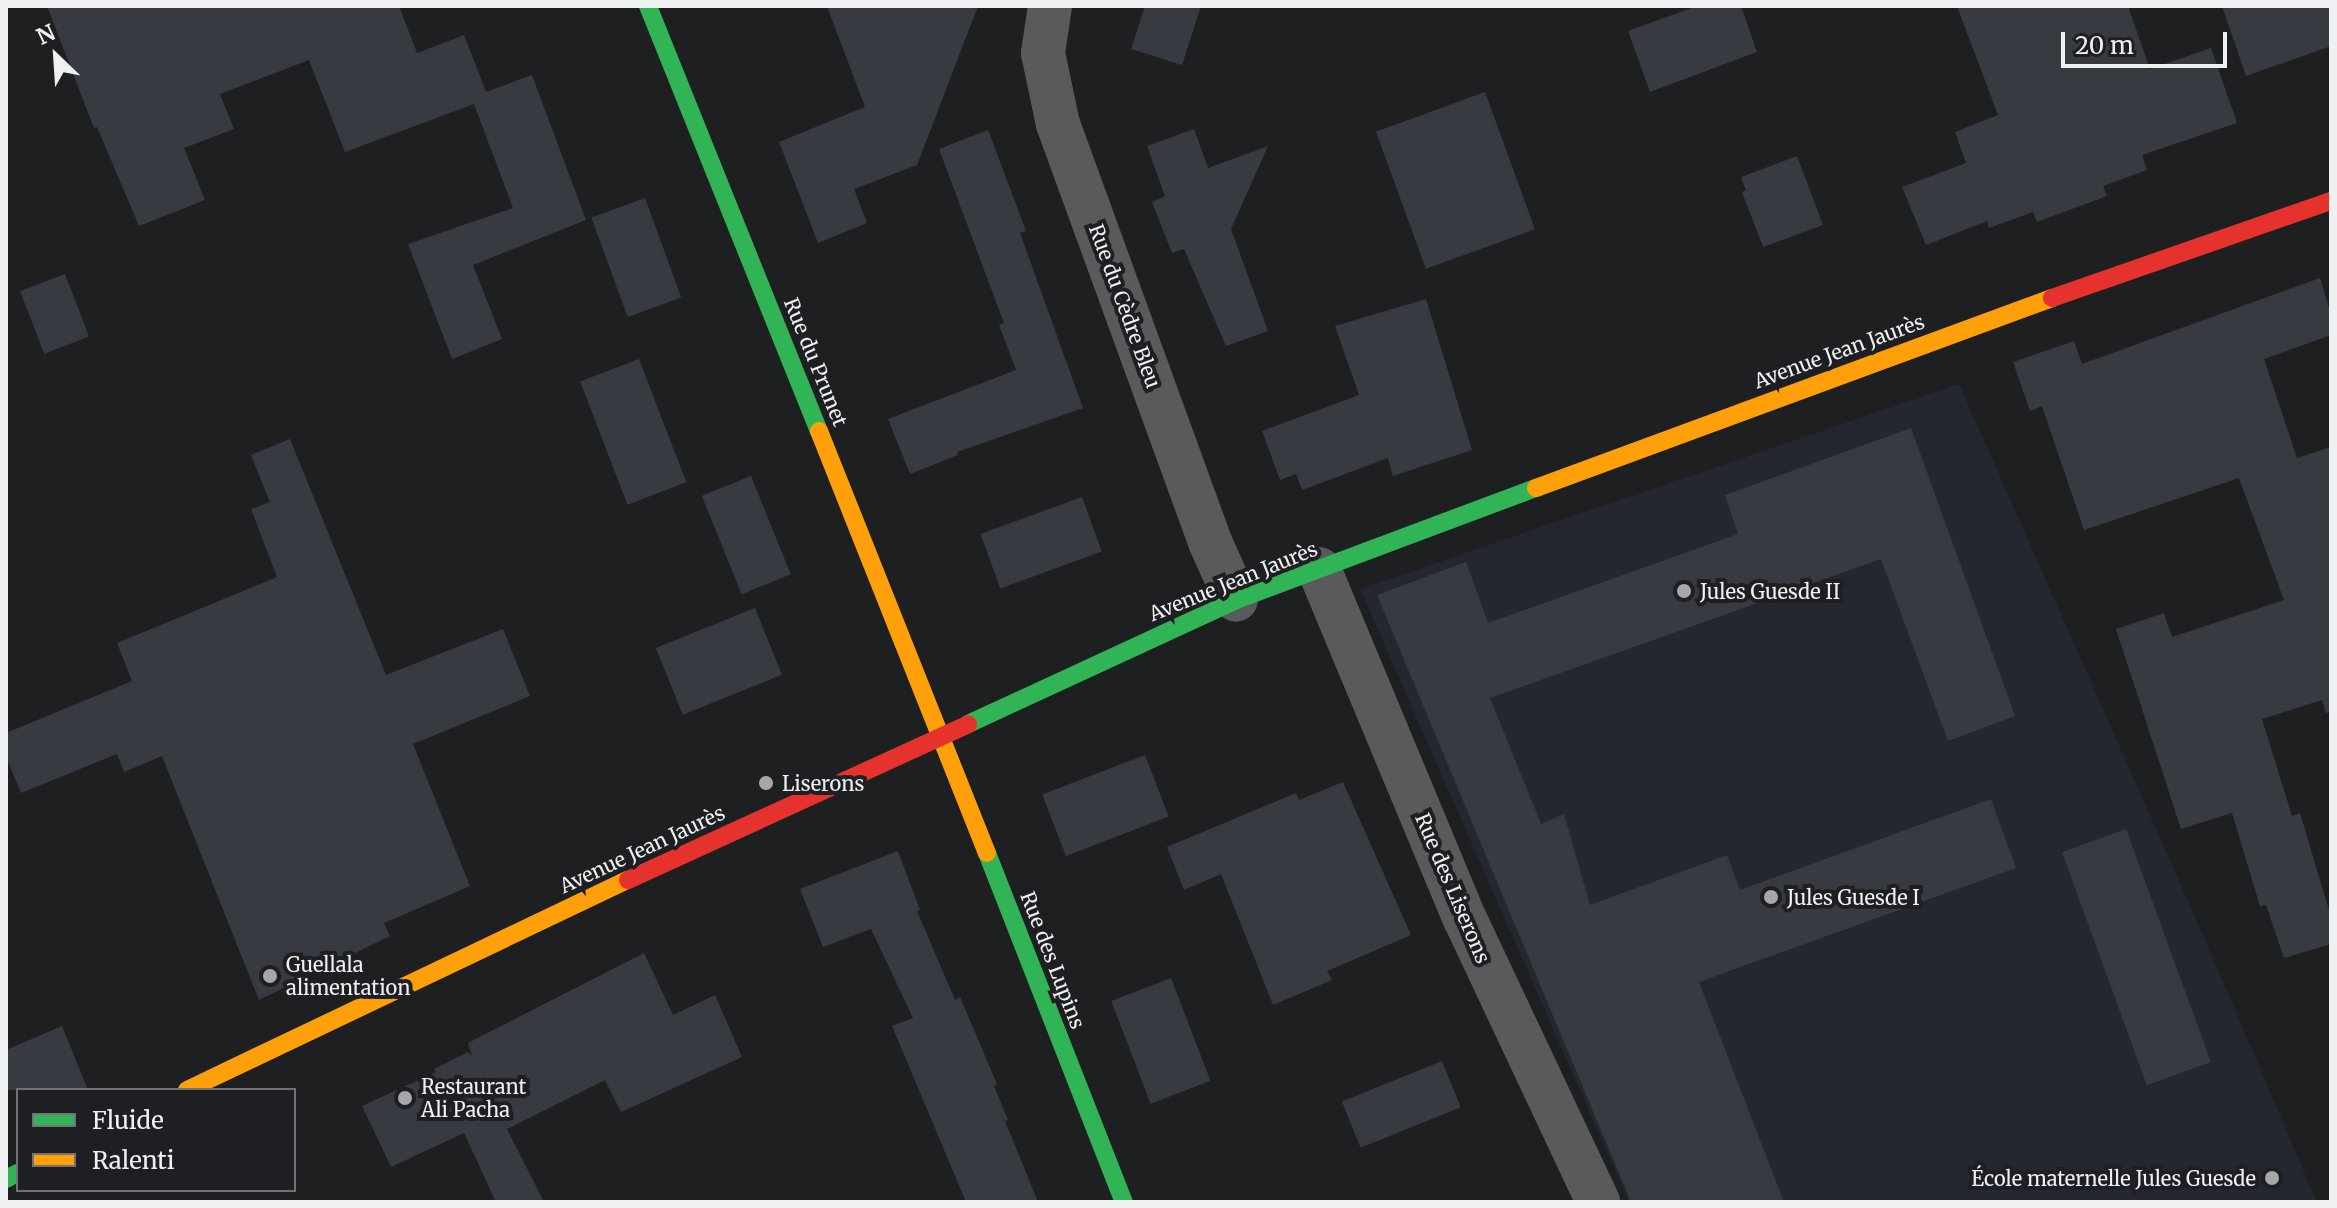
<!DOCTYPE html>
<html>
<head>
<meta charset="utf-8">
<style>
	body { margin:0 }
	#map { position:relative; width:2337px; height:1208px; overflow:hidden; background:#1e1f21; font-family:Merriweather,serif }
	div>[style] { position:absolute }
	[style*='--x'] { left:calc(var(--x)*1px); top:calc(var(--y)*1px); width:calc(var(--w)*1px); rotate:calc(var(--a)*1deg) }
	.built>* { inset:0; background:#24272f }
	.building>* { inset:0; background:#373b41; transform-origin:0 0 }
	.street>* { height:44px; margin:-22px; padding:0 22px; transform-origin:22px; border-radius:22px; background:#5a5a5c }
	.fast>* { height:18px; margin:-9px; padding:0 9px; transform-origin:9px; border-radius:9px; background:#30b455 }
	.slow>* { height:18px; margin:-9px; padding:0 9px; transform-origin:9px; border-radius:9px; background:#ff9f0a }
	.jam>* { height:18px; margin:-9px; padding:0 9px; transform-origin:9px; border-radius:9px; background:#e5322d }
	.dots>* { width:22px; height:22px; translate:-50% -50%; box-sizing:border-box; border:4px solid #1d1f22; border-radius:50% }
	span { translate:-50% -50%; white-space:nowrap; text-align:center; line-height:1.15; -webkit-text-stroke:8px #1d1f22; paint-order:stroke }
	.street-label { font-size:20px; color:#eff0f2 }
	.poi-label { font-size:20px; color:#eff0f2 }
	.left { translate:0 -50%; text-align:left }
	.right { translate:-100% -50%; text-align:right }
	.frame { position:absolute; inset:0; border:8px solid #eff0f2; pointer-events:none }
	.legend { position:absolute; left:16px; top:1088px; width:280px; height:104px; box-sizing:border-box; background:#1d1f22; border:2px solid #717375; margin:0; padding:10px 14px; list-style:none; font-size:24px; color:#eff0f2 }
	.legend li { display:flex; align-items:center; gap:16px; height:40px }
	.legend b { width:40px; border:2px solid #717375 }
	.north { position:absolute; left:16px; top:16px; width:80px; height:80px; -webkit-text-stroke:6px #1d1f22; paint-order:stroke; rotate:335deg; font-size:22px; font-weight:700; line-height:32px; text-align:center; color:#eff0f2 }
	.north::after { content:''; display:block; margin:auto; width:28px; height:36px; background:#eff0f2; clip-path:polygon(50% 0,100% 100%,50% 72%,0 100%) }
	.scale { position:absolute; left:2061px; top:32px; width:166px; height:36px; box-sizing:border-box; border:4px solid #eff0f2; border-top:0; padding-left:10px; font-size:24px; line-height:28px; white-space:nowrap; color:#eff0f2; -webkit-text-stroke:6px #1d1f22; paint-order:stroke }
</style>
</head>
<body>
<div id="map">
	<div class="built">
		<div style="clip-path:polygon(1959px 384px,2200px 928px,2317px 1202px,1629px 1202px,1360px 589px)"></div>
	</div>
	<div class="building">
		<div style="clip-path:polygon(47px 6px,399px 6px,417px 53px,464px 35px,486px 92px,532px 75px,586px 220px,473px 265px,502px 339px,452px 359px,408px 244px,513px 208px,474px 104px,345px 152px,309px 60px,220px 94px,234px 129px,184px 148px,205px 200px,139px 226px,97px 127px,94px 128px)"></div>
		<div style="clip-path:polygon(827px 6px,978px 6px,917px 165px,854px 189px,867px 223px,818px 243px,779px 142px,865px 107px)"></div>
		<div style="clip-path:polygon(1145px 6px,1201px 6px,1182px 65px,1131px 49px)"></div>
		<div style="clip-path:polygon(1697px 6px,1741px 6px,1757px 52px,1650px 92px,1628px 31px)"></div>
		<div style="clip-path:polygon(1957px 6px,2128px 6px,2150px 69px,2211px 48px,2237px 123px,2142px 155px,2147px 170px,2103px 186px,2107px 196px,2037px 222px,2033px 212px,1989px 228px,1987px 221px,1926px 245px,1902px 187px,1966px 163px,1955px 132px,1998px 115px)"></div>
		<div style="clip-path:polygon(2222px 6px,2331px 6px,2331px 46px,2246px 76px)"></div>
		<div style="left:1485px;top:92px;width:146px;height:116px;rotate:70deg"></div>
		<div style="clip-path:polygon(1194px 129px,1208px 168px,1268px 146px,1231px 229px,1268px 331px,1226px 346px,1184px 249px,1172px 253px,1152px 202px,1165px 196px,1147px 146px)"></div>
		<div style="clip-path:polygon(988px 130px,1026px 231px,1020px 233px,1083px 408px,957px 452px,958px 455px,910px 474px,888px 419px,1016px 370px,999px 325px,1004px 323px,939px 149px)"></div>
		<div style="clip-path:polygon(1797px 156px,1823px 225px,1763px 247px,1742px 192px,1746px 190px,1741px 177px)"></div>
		<div style="left:645px;top:198px;width:106px;height:57px;rotate:70deg"></div>
		<div style="left:65px;top:274px;width:67px;height:48px;rotate:69deg"></div>
		<div style="clip-path:polygon(2320px 278px,2331px 314px,2331px 335px,2264px 359px,2297px 458px,2331px 447px,2331px 712px,2326px 713px,2322px 700px,2262px 719px,2292px 816px,2300px 813px,2331px 917px,2331px 944px,2284px 958px,2266px 905px,2260px 906px,2232px 813px,2181px 829px,2116px 629px,2164px 613px,2172px 637px,2284px 600px,2239px 478px,2084px 530px,2042px 406px,2030px 411px,2013px 362px,2074px 341px,2082px 364px)"></div>
		<div style="clip-path:polygon(1426px 299px,1472px 450px,1393px 476px,1388px 458px,1302px 490px,1296px 474px,1280px 480px,1262px 431px,1359px 395px,1335px 326px)"></div>
		<div style="left:639px;top:359px;width:132px;height:63px;rotate:69deg"></div>
		<div style="clip-path:polygon(1911px 428px,2015px 716px,1948px 741px,1881px 559px,1490px 698px,1541px 824px,1564px 814px,1590px 905px,1727px 855px,1740px 890px,1991px 799px,2016px 868px,1699px 982px,1784px 1202px,1631px 1202px,1377px 595px,1466px 562px,1488px 623px,1738px 534px,1725px 495px)"></div>
		<div style="clip-path:polygon(290px 439px,386px 675px,503px 629px,530px 696px,413px 744px,470px 886px,384px 923px,390px 936px,259px 1000px,162px 756px,124px 772px,117px 754px,21px 793px,6px 757px,6px 733px,132px 681px,117px 643px,277px 577px,251px 509px,270px 502px,251px 455px)"></div>
		<div style="left:751px;top:476px;width:106px;height:53px;rotate:68deg"></div>
		<div style="left:1082px;top:497px;width:58px;height:108px;rotate:70deg"></div>
		<div style="left:755px;top:608px;width:72px;height:107px;rotate:68deg"></div>
		<div style="left:1145px;top:755px;width:66px;height:110px;rotate:69deg"></div>
		<div style="clip-path:polygon(1343px 782px,1411px 935px,1327px 971px,1332px 980px,1273px 1005px,1221px 874px,1184px 890px,1167px 847px,1296px 793px,1299px 800px)"></div>
		<div style="left:2126px;top:829px;width:248px;height:68px;rotate:70deg"></div>
		<div style="clip-path:polygon(898px 851px,920px 910px,917px 911px,955px 1000px,960px 997px,997px 1084px,994px 1086px,1008px 1120px,1005px 1121px,1038px 1202px,966px 1202px,892px 1026px,913px 1018px,871px 929px,823px 947px,800px 889px)"></div>
		<div style="clip-path:polygon(644px 953px,673px 1015px,715px 995px,742px 1057px,621px 1112px,605px 1080px,507px 1129px,544px 1202px,496px 1202px,464px 1133px,391px 1167px,362px 1106px,436px 1072px,434px 1069px,468px 1052px,472px 1056px,468px 1043px)"></div>
		<div style="left:1171px;top:978px;width:110px;height:64px;rotate:69deg"></div>
		<div style="clip-path:polygon(62px 1026px,88px 1090px,6px 1090px,6px 1050px)"></div>
		<div style="left:1442px;top:1061px;width:50px;height:108px;rotate:68deg"></div>
	</div>
	<div class="street">
		<div style="--x:1050;--y:6;--w:48;--a:98.5"></div>
		<div style="--x:1043;--y:53;--w:73;--a:78.1"></div>
		<div style="--x:1058;--y:124;--w:447;--a:70"></div>
		<div style="--x:1211;--y:544;--w:61;--a:65.9"></div>
		<div style="--x:1319;--y:569;--w:379;--a:67.4"></div>
		<div style="--x:1465;--y:919;--w:313;--a:64.8"></div>
	</div>
	<div class="fast">
		<div style="--x:648;--y:6;--w:458;--a:68.1"></div>
		<div style="--x:968;--y:724;--w:295;--a:-24.8"></div>
		<div style="--x:1236;--y:600;--w:320;--a:-20.5"></div>
		<div style="--x:987;--y:853;--w:375;--a:68.6"></div>
		<div style="--x:6;--y:1179;--w:13;--a:-27"></div>
	</div>
	<div class="slow">
		<div style="--x:819;--y:431;--w:454;--a:68.3"></div>
		<div style="--x:1536;--y:488;--w:550;--a:-20.21"></div>
		<div style="--x:187;--y:1090;--w:488;--a:-25.5"></div>
	</div>
	<div class="jam">
		<div style="--x:2052;--y:298;--w:295;--a:-19.2"></div>
		<div style="--x:628;--y:880;--w:374;--a:-24.6"></div>
	</div>
	<div class="dots">
		<div style="left:1684px;top:591px;background:#a6a7a9"></div>
		<div style="left:766px;top:783px;background:#a6a7a9"></div>
		<div style="left:1771px;top:897px;background:#a6a7a9"></div>
		<div style="left:270px;top:976px;background:#a6a7a9"></div>
		<div style="left:405px;top:1098px;background:#a6a7a9"></div>
		<div style="left:2272px;top:1178px;background:#a6a7a9"></div>
	</div>
	<div class="street-label">
		<span style="left:1125px;top:306px;rotate:70deg">Rue du Cèdre Bleu</span>
		<span style="left:1839px;top:351px;rotate:-20deg">Avenue Jean Jaurès</span>
		<span style="left:816px;top:362px;rotate:68deg">Rue du Prunet</span>
		<span style="left:1233px;top:581px;rotate:-22deg">Avenue Jean Jaurès</span>
		<span style="left:642px;top:849px;rotate:-25deg">Avenue Jean Jaurès</span>
		<span style="left:1453px;top:888px;rotate:67deg">Rue des Liserons</span>
		<span style="left:1053px;top:960px;rotate:69deg">Rue des Lupins</span>
	</div>
	<div class="poi-label">
		<span class="left" style="left:1700px;top:591px">Jules Guesde II</span>
		<span class="left" style="left:782px;top:783px">Liserons</span>
		<span class="left" style="left:1787px;top:897px">Jules Guesde I</span>
		<span class="left" style="left:286px;top:976px">Guellala<br>alimentation</span>
		<span class="left" style="left:421px;top:1098px">Restaurant<br>Ali Pacha</span>
		<span class="right" style="left:2256px;top:1178px">École maternelle Jules Guesde</span>
	</div>
	<div class="frame"></div>
	<ul class="legend">
	<li><b style="height:10px;background:#30b455"></b>Fluide</li>
	<li><b style="height:10px;background:#ff9f0a"></b>Ralenti</li>
	</ul>
	<div class="north">N</div>
	<div class="scale">20 m</div>
</div>
</body>
</html>
